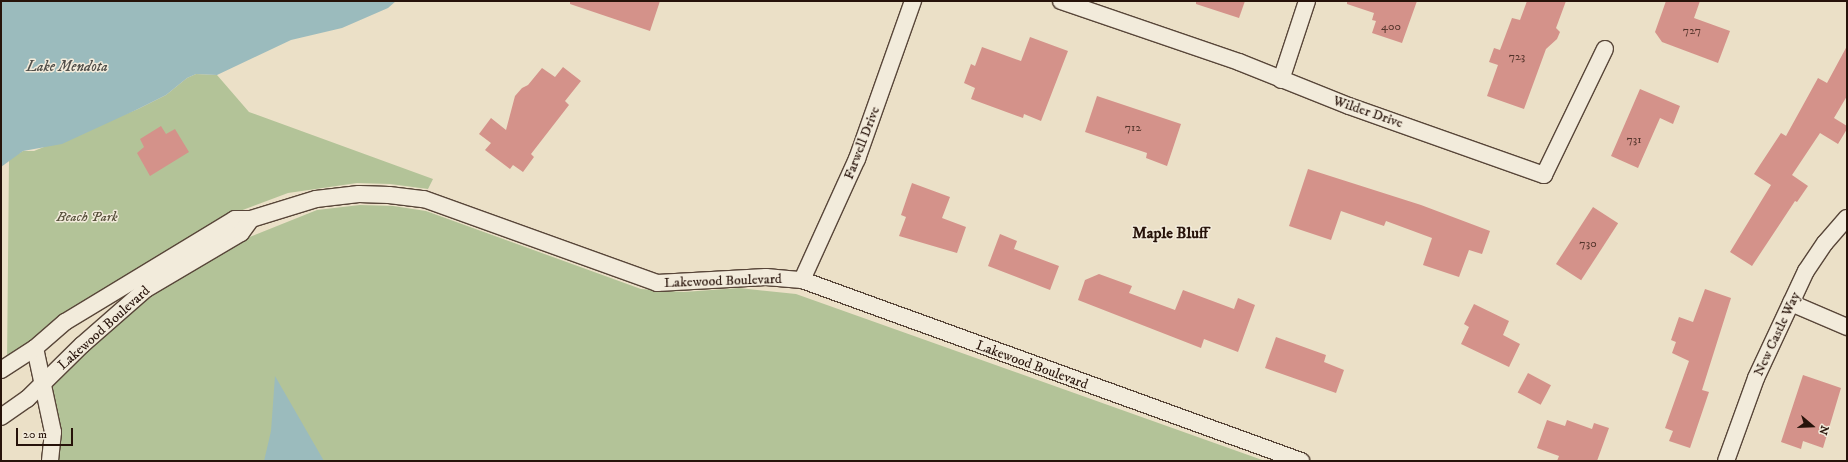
<!DOCTYPE html>
<html>
<head>
<meta charset="utf-8">
<style>
	body { margin:0 }
	#map { position:relative; width:1848px; height:462px; overflow:hidden; background:#ebe0c7; font-family:"IM FELL DW Pica",serif }
	div>[style] { position:absolute }
	[style*='--x'] { left:calc(var(--x)*1px); top:calc(var(--y)*1px); width:calc(var(--w)*1px); rotate:calc(var(--a)*1deg) }
	.green>* { inset:0; background:#b3c398 }
	.water>* { inset:0; background:#9bbbbd }
	.building>* { inset:0; background:#d4928a; transform-origin:0 0 }
	.roads { filter:drop-shadow(1px 0 #584639) drop-shadow(-1px 0 #584639) drop-shadow(0 1px #584639) drop-shadow(0 -1px #584639) }
	.street>* { height:16px; margin:-8px; padding:0 8px; transform-origin:8px; border-radius:8px; background:#f2ebdb }
	span { translate:-50% -50%; white-space:nowrap; text-align:center; line-height:1.15; -webkit-text-stroke:3px #f2ebdb; paint-order:stroke }
	.number-label { font-size:12px; color:#52332a }
	.number-label span { -webkit-text-stroke-width:0 }
	.street-label { font-size:14px; color:#27130a }
	.park-label { font-size:14px; color:#58513c; font-style:italic }
	.water-label { font-size:15px; color:#504e49; font-style:italic }
	.quarter-label { font-size:16px; color:#27130a; font-weight:700 }
	.frame { position:absolute; inset:0; border:2px solid #27130a; pointer-events:none }
	.north { position:absolute; left:1792px; top:406px; width:40px; height:40px; -webkit-text-stroke:3px #f2ebdb; paint-order:stroke; rotate:109deg; font-size:11px; font-weight:700; line-height:16px; text-align:center; color:#27130a }
	.north::after { content:''; display:block; margin:auto; width:14px; height:18px; background:#27130a; clip-path:polygon(50% 0,100% 100%,50% 72%,0 100%) }
	.scale { position:absolute; left:16px; top:428px; width:57px; height:18px; box-sizing:border-box; border:2px solid #27130a; border-top:0; padding-left:5px; font-size:12px; line-height:14px; white-space:nowrap; color:#27130a; -webkit-text-stroke:3px #f2ebdb; paint-order:stroke }
</style>
</head>
<body>
<div id="map">
	<div class="green">
		<div style="clip-path:polygon(196px 74px,217px 75px,249px 112px,433px 179px,428px 189px,390px 184px,357px 183px,288px 193px,216px 220px,174px 254px,7px 366px,9px 159px,23px 151px,34px 151px,138px 109px,166px 95px,187px 78px)"></div>
		<div style="clip-path:polygon(360px 205px,393px 206px,426px 211px,641px 289px,684px 292px,739px 288px,796px 294px,1265px 461px,50px 461px,44px 383px,119px 313px,247px 238px,317px 210px)"></div>
	</div>
	<div class="water">
		<div style="clip-path:polygon(1px 1px,396px 1px,388px 8px,342px 28px,291px 40px,217px 75px,196px 74px,187px 78px,166px 95px,138px 109px,62px 144px,23px 151px,1px 167px)"></div>
		<div style="clip-path:polygon(275px 376px,324px 461px,264px 461px,271px 431px)"></div>
	</div>
	<div class="building">
		<div style="clip-path:polygon(570px 1px,660px 1px,650px 31px,570px 4px)"></div>
		<div style="clip-path:polygon(1196px 1px,1245px 1px,1239px 18px,1196px 4px)"></div>
		<div style="clip-path:polygon(1347px 1px,1417px 1px,1402px 43px,1372px 33px,1376px 21px,1372px 20px,1374px 13px,1347px 4px)"></div>
		<div style="clip-path:polygon(1527px 1px,1566px 1px,1556px 28px,1560px 32px,1557px 39px,1546px 49px,1524px 109px,1487px 96px,1498px 65px,1489px 62px,1494px 48px,1500px 50px,1512px 18px,1520px 20px)"></div>
		<div style="clip-path:polygon(1666px 1px,1700px 1px,1694px 18px,1730px 31px,1718px 63px,1662px 42px,1655px 32px)"></div>
		<div style="clip-path:polygon(1030px 37px,1068px 51px,1041px 121px,1024px 114px,1023px 118px,971px 99px,975px 88px,964px 83px,971px 64px,975px 66px,982px 47px,1021px 61px)"></div>
		<div style="clip-path:polygon(1847px 46px,1847px 96px,1834px 118px,1847px 126px,1847px 129px,1838px 144px,1820px 133px,1792px 175px,1808px 186px,1797px 202px,1795px 201px,1752px 266px,1730px 252px,1771px 185px,1754px 174px,1781px 133px,1786px 136px,1818px 78px,1827px 83px)"></div>
		<div style="clip-path:polygon(563px 67px,581px 81px,565px 101px,569px 105px,531px 154px,534px 157px,523px 172px,513px 165px,510px 169px,485px 150px,491px 143px,479px 134px,491px 118px,506px 130px,515px 96px,522px 88px,528px 85px,542px 68px,555px 77px)"></div>
		<div style="clip-path:polygon(1640px 89px,1680px 106px,1673px 124px,1660px 118px,1638px 168px,1611px 156px)"></div>
		<div style="clip-path:polygon(1097px 96px,1181px 124px,1167px 166px,1146px 158px,1147px 153px,1085px 132px)"></div>
		<div style="clip-path:polygon(161px 126px,166px 134px,175px 129px,189px 152px,150px 176px,137px 153px,144px 147px,140px 139px)"></div>
		<div style="clip-path:polygon(1308px 169px,1421px 205px,1490px 231px,1482px 254px,1469px 250px,1459px 277px,1423px 265px,1432px 238px,1386px 221px,1384px 226px,1341px 211px,1331px 240px,1289px 226px)"></div>
		<div style="clip-path:polygon(912px 183px,950px 197px,942px 218px,966px 227px,957px 253px,899px 236px,906px 217px,901px 215px)"></div>
		<div style="left:1593px;top:207px;width:30px;height:68px;rotate:33deg"></div>
		<div style="clip-path:polygon(1000px 234px,1017px 241px,1014px 249px,1059px 266px,1050px 290px,988px 266px)"></div>
		<div style="clip-path:polygon(1099px 274px,1132px 286px,1129px 293px,1175px 310px,1183px 290px,1234px 309px,1238px 298px,1255px 305px,1238px 352px,1204px 339px,1201px 348px,1078px 300px,1085px 280px)"></div>
		<div style="clip-path:polygon(1705px 289px,1731px 298px,1702px 390px,1709px 392px,1690px 448px,1669px 441px,1673px 431px,1665px 428px,1689px 361px,1672px 353px,1676px 342px,1671px 340px,1679px 317px,1693px 322px)"></div>
		<div style="clip-path:polygon(1474px 304px,1509px 321px,1503px 335px,1520px 344px,1509px 367px,1461px 344px,1469px 327px,1464px 324px)"></div>
		<div style="clip-path:polygon(1276px 337px,1326px 355px,1324px 362px,1344px 370px,1336px 393px,1265px 368px)"></div>
		<div style="left:1528px;top:373px;width:26px;height:22px;rotate:28deg"></div>
		<div style="clip-path:polygon(1803px 375px,1841px 388px,1823px 448px,1803px 441px,1801px 449px,1781px 442px)"></div>
		<div style="clip-path:polygon(1547px 420px,1565px 426px,1567px 420px,1592px 429px,1594px 423px,1609px 428px,1597px 461px,1557px 461px,1559px 456px,1537px 448px)"></div>
	</div>
	<div class="roads">
		<div class="street">
			<div style="--x:1061;--y:1;--w:188;--a:18.9"></div>
			<div style="--x:1239;--y:62;--w:118;--a:21.8"></div>
			<div style="--x:1349;--y:106;--w:207;--a:19.5"></div>
			<div style="--x:1544;--y:175;--w:140;--a:-64.2"></div>
			<div style="--x:1281;--y:80;--w:83;--a:-71.8"></div>
			<div style="--x:802;--y:280;--w:133;--a:-65.6"></div>
			<div style="--x:857;--y:159;--w:168;--a:-70.5"></div>
			<div style="--x:1791;--y:303;--w:61;--a:23.2"></div>
			<div style="--x:35;--y:348;--w:86;--a:77.9"></div>
			<div style="--x:53;--y:432;--w:29;--a:96"></div>
			<div style="--x:1;--y:370;--w:40;--a:-32.9"></div>
			<div style="--x:35;--y:348;--w:40;--a:-41"></div>
			<div style="--x:65;--y:322;--w:199;--a:-31.2"></div>
			<div style="--x:235;--y:219;--w:16;--a:0"></div>
			<div style="--x:251;--y:219;--w:68;--a:-17.1"></div>
			<div style="--x:316;--y:199;--w:43;--a:-6.6"></div>
			<div style="--x:359;--y:194;--w:30;--a:2"></div>
			<div style="--x:389;--y:195;--w:35;--a:7"></div>
			<div style="--x:424;--y:199;--w:248;--a:19.8"></div>
			<div style="--x:657;--y:283;--w:109;--a:-3.2"></div>
			<div style="--x:766;--y:277;--w:36;--a:5"></div>
			<div style="--x:802;--y:280;--w:531;--a:19.94"></div>
			<div style="--x:1;--y:417;--w:32;--a:-35"></div>
			<div style="--x:27;--y:399;--w:77;--a:-44.5"></div>
			<div style="--x:82;--y:345;--w:85;--a:-41.2"></div>
			<div style="--x:146;--y:289;--w:110;--a:-30.5"></div>
			<div style="--x:241;--y:233;--w:17;--a:-54"></div>
			<div style="--x:1726;--y:461;--w:88;--a:-70.1"></div>
			<div style="--x:1756;--y:378;--w:118;--a:-65"></div>
			<div style="--x:1806;--y:271;--w:34;--a:-56"></div>
			<div style="--x:1825;--y:243;--w:33;--a:-49"></div>
		</div>
	</div>
	<div class="number-label">
		<span style="left:1391px;top:27px">400</span>
		<span style="left:1692px;top:31px">727</span>
		<span style="left:1517px;top:57px">723</span>
		<span style="left:1133px;top:128px">712</span>
		<span style="left:1634px;top:140px">731</span>
		<span style="left:1588px;top:244px">730</span>
	</div>
	<div class="street-label">
		<span style="left:1368px;top:112px;rotate:19deg">Wilder Drive</span>
		<span style="left:862px;top:143px;rotate:-69deg">Farwell Drive</span>
		<span style="left:723px;top:281px;rotate:-2deg">Lakewood Boulevard</span>
		<span style="left:104px;top:328px;rotate:-42deg">Lakewood Boulevard</span>
		<span style="left:1777px;top:334px;rotate:-65deg">New Castle Way</span>
		<span style="left:1032px;top:365px;rotate:20deg">Lakewood Boulevard</span>
	</div>
	<div class="park-label">
		<span style="left:87px;top:217px">Beach Park</span>
	</div>
	<div class="water-label">
		<span style="left:67px;top:67px">Lake Mendota</span>
	</div>
	<div class="quarter-label">
		<span style="left:1170px;top:233px">Maple Bluff</span>
	</div>
	<div class="frame"></div>
	<div class="north">N</div>
	<div class="scale">20 m</div>
</div>
</body>
</html>
